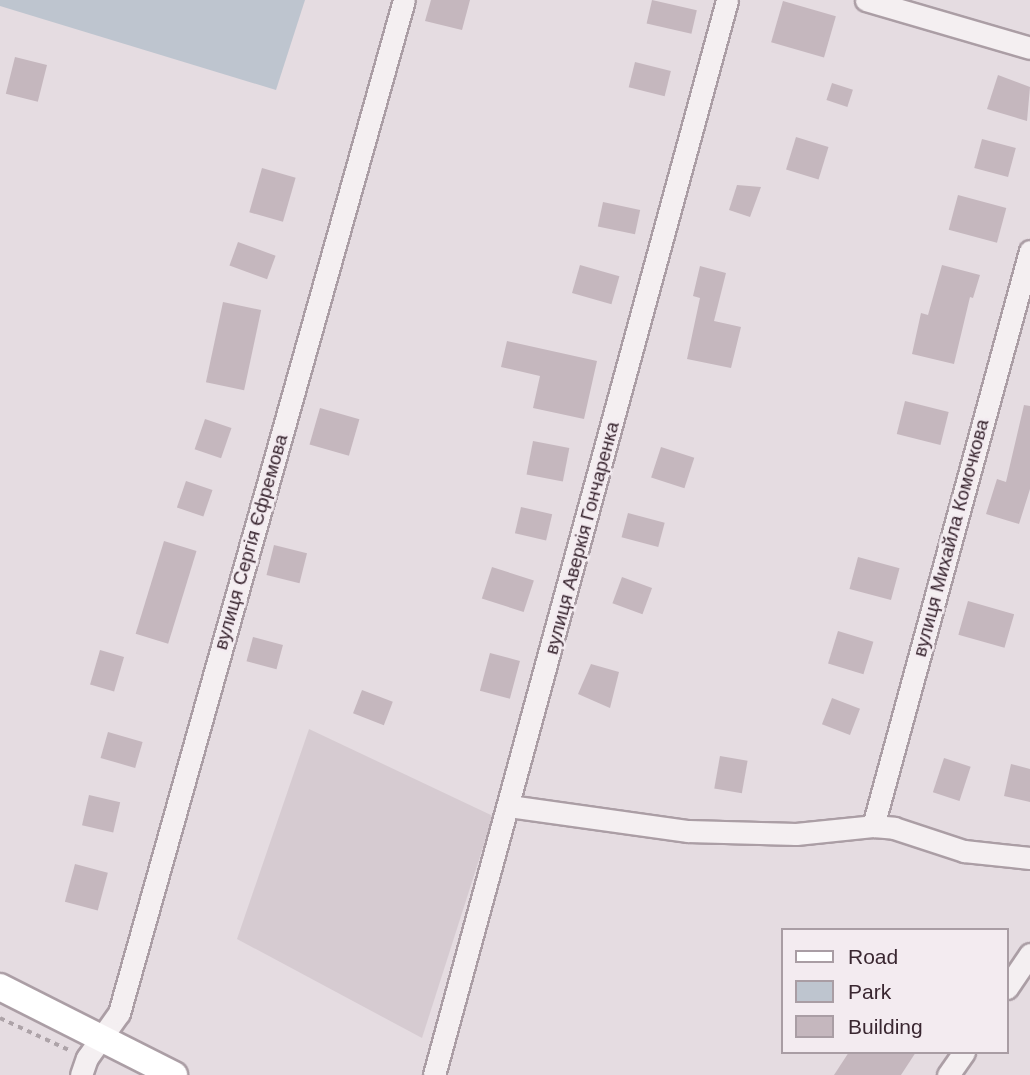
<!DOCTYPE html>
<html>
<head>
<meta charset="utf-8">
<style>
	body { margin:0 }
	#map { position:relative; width:1030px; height:1075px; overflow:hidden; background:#e5dce1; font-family:Helvetica,sans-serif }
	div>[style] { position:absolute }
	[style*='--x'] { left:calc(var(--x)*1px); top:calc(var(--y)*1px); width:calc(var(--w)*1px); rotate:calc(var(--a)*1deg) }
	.built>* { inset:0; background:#d6cbd1 }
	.green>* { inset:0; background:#bec5cf }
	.building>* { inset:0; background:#c5b7be; transform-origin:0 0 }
	.path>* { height:3.5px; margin-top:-1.75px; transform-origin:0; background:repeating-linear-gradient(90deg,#ada3a8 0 5px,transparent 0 10px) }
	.roads { filter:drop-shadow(2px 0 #ab9ea5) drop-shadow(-2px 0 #ab9ea5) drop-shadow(0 2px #ab9ea5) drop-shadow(0 -2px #ab9ea5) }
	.minor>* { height:21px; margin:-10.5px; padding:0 10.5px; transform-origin:10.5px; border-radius:10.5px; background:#f4eff1 }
	.major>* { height:26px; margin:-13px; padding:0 13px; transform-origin:13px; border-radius:13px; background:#fff }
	span { translate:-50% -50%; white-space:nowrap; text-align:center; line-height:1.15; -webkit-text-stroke:5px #f3ebf0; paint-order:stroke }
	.street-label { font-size:19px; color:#3a2731 }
	.legend { position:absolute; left:781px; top:928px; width:228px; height:126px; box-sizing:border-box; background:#f3ebf0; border:2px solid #a99da4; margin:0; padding:9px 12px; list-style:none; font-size:21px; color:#3a2731 }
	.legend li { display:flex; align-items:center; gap:14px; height:35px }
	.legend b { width:35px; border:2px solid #a99da4 }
</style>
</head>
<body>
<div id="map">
	<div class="built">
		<div style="clip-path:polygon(309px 729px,493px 816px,422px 1038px,237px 939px)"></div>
	</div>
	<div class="green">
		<div style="clip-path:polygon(0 0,305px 0,276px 90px,0 6px)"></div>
	</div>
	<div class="building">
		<div style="clip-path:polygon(431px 0,470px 0,462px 30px,425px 21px)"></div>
		<div style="left:652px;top:0;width:46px;height:24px;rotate:13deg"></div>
		<div style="left:783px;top:1px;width:55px;height:43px;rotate:16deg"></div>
		<div style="left:15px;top:57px;width:33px;height:38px;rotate:14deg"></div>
		<div style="left:635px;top:62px;width:37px;height:26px;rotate:14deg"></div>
		<div style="clip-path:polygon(998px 75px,1030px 87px,1027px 121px,987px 109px)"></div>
		<div style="left:832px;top:83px;width:22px;height:18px;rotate:18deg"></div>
		<div style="left:796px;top:137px;width:34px;height:34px;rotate:17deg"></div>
		<div style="left:982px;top:139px;width:35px;height:30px;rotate:15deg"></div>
		<div style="left:262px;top:168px;width:35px;height:46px;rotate:16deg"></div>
		<div style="clip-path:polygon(737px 185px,761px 187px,750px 217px,729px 210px)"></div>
		<div style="left:958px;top:195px;width:50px;height:36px;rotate:15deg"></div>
		<div style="left:603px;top:202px;width:38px;height:25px;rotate:12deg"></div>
		<div style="left:238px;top:242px;width:40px;height:25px;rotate:20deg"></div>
		<div style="left:580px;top:265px;width:41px;height:29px;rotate:16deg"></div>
		<div style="clip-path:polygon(942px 265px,980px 275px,973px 298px,970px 297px,954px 364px,912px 354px,921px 313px,928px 315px)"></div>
		<div style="clip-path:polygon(700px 266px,726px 273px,714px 321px,741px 327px,731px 368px,687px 359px,700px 298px,693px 296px)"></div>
		<div style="left:223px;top:302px;width:39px;height:82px;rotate:12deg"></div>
		<div style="clip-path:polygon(507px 341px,597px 361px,584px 419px,533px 408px,540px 376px,501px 367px)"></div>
		<div style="left:905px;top:401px;width:45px;height:34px;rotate:14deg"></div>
		<div style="clip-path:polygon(1024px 405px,1030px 406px,1030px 489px,1019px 524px,986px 514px,997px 479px,1006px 482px)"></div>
		<div style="left:320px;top:408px;width:41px;height:38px;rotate:16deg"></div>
		<div style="left:205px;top:419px;width:28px;height:32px;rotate:19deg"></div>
		<div style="left:533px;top:441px;width:37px;height:34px;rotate:11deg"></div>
		<div style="left:661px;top:447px;width:35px;height:32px;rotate:18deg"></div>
		<div style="left:186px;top:481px;width:28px;height:28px;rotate:19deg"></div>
		<div style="left:521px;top:507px;width:32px;height:27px;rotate:13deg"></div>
		<div style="left:628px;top:513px;width:38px;height:25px;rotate:15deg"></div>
		<div style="left:164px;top:541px;width:34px;height:97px;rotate:17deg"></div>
		<div style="left:274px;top:545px;width:34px;height:31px;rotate:14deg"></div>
		<div style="left:858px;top:557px;width:43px;height:33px;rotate:15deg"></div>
		<div style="left:492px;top:567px;width:44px;height:33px;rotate:18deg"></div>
		<div style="left:622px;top:577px;width:32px;height:28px;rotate:20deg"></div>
		<div style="left:968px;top:601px;width:48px;height:35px;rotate:16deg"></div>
		<div style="left:838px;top:631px;width:37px;height:34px;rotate:17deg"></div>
		<div style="left:253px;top:637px;width:31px;height:25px;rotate:15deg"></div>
		<div style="left:100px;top:650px;width:25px;height:36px;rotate:16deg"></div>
		<div style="left:490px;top:653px;width:31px;height:39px;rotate:15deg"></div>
		<div style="clip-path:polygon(591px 664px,619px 672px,610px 708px,578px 694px)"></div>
		<div style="left:362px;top:690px;width:33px;height:25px;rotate:21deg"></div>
		<div style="left:832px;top:698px;width:30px;height:28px;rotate:21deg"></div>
		<div style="left:108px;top:732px;width:36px;height:27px;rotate:16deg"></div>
		<div style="left:720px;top:756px;width:28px;height:33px;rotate:10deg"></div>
		<div style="left:944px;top:758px;width:28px;height:36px;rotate:18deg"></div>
		<div style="clip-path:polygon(1011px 764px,1030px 769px,1030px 802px,1004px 796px)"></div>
		<div style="left:89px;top:795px;width:32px;height:31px;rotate:13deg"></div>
		<div style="left:75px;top:864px;width:34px;height:39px;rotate:15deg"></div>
		<div style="clip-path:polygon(849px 1052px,916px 1052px,901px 1075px,834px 1075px)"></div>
	</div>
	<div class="path">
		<div style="--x:0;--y:1018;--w:78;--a:24.9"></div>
	</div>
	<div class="roads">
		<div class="minor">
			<div style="--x:866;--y:0;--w:171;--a:16.3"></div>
			<div style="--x:509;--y:806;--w:181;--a:8"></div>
			<div style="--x:688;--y:831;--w:108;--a:1.6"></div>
			<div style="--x:796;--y:834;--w:77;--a:-5.9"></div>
			<div style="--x:873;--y:826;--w:21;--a:5"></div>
			<div style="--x:894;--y:828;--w:74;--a:18.2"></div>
			<div style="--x:964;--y:851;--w:66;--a:6.1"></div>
			<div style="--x:873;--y:826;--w:596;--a:-74.73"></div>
			<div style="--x:1007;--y:988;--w:41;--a:-55.9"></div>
			<div style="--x:81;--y:1075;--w:18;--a:-71"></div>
			<div style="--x:87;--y:1058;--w:55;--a:-54.6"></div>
			<div style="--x:119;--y:1013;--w:1052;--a:-74.29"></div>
			<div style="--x:434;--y:1075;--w:1114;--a:-74.75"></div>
			<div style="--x:948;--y:1075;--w:28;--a:-55"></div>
		</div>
		<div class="major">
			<div style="--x:0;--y:987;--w:195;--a:26.8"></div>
		</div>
	</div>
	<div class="street-label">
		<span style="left:582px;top:538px;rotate:-75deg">вулиця Аверкія Гончаренка</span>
		<span style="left:951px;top:538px;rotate:-75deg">вулиця Михайла Комочкова</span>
		<span style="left:251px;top:542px;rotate:-74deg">вулиця Сергія Єфремова</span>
	</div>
	<ul class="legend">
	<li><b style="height:9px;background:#fff"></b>Road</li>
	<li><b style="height:19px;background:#bec5cf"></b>Park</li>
	<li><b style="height:19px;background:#c5b7be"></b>Building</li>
	</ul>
</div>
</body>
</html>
